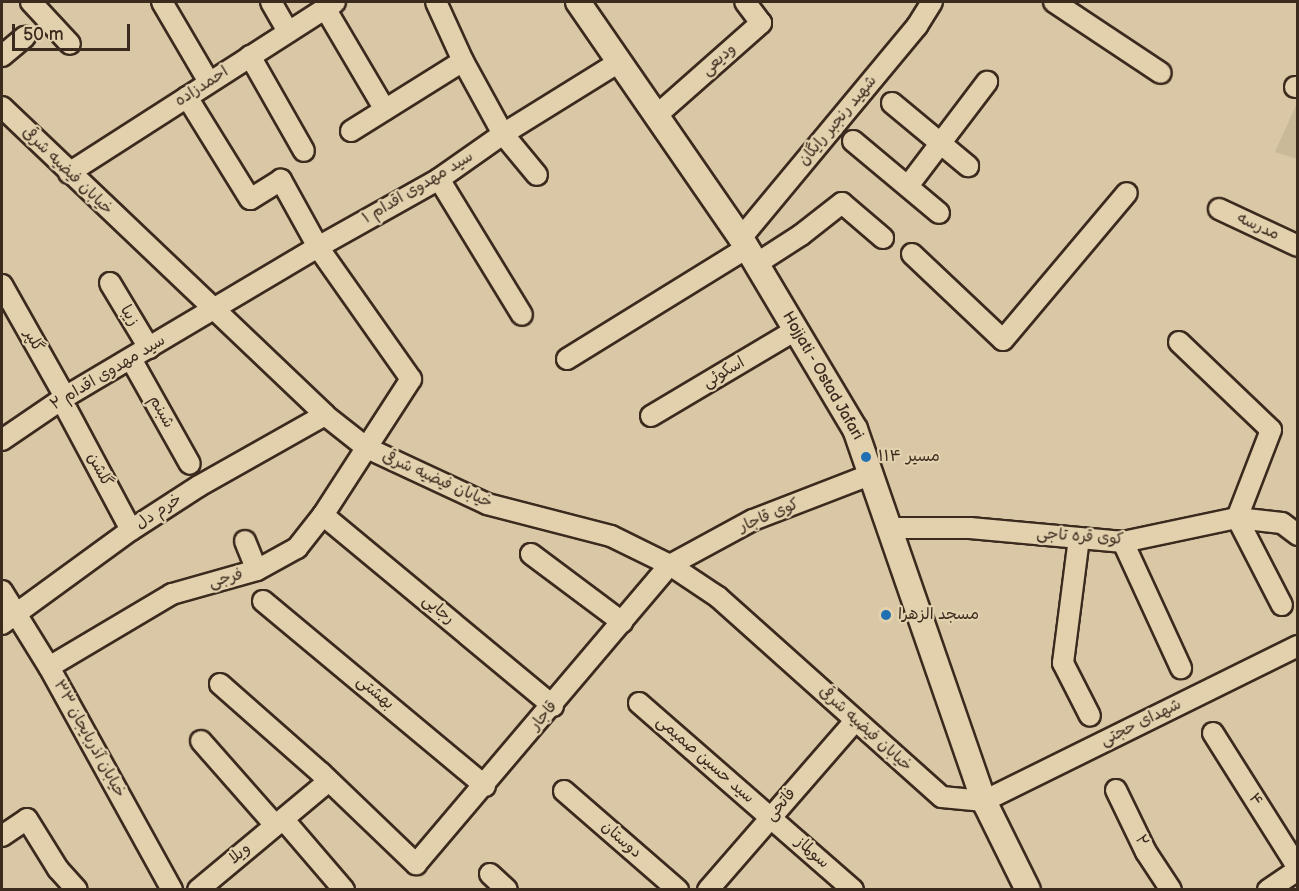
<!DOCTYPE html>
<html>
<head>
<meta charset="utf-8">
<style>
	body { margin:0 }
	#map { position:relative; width:1299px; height:891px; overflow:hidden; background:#d9c7a5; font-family:"Balsamiq Sans","Playpen Sans Arabic",sans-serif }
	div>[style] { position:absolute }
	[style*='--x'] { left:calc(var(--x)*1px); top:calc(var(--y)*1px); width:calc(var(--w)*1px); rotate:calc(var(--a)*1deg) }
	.built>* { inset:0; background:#cab998 }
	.roads { filter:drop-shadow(2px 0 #3b2a1e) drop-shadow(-2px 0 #3b2a1e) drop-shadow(0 2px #3b2a1e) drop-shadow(0 -2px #3b2a1e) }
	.minor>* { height:20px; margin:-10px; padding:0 10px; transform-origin:10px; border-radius:10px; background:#e3d1ae }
	.major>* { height:24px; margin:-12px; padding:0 12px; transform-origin:12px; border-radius:12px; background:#e3d1ae }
	.dots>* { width:16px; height:16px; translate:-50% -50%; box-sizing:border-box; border:3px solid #e3d1ae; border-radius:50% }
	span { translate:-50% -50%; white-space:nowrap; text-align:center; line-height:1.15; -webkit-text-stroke:4.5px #e3d1ae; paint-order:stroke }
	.street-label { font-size:16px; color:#3b2a1e }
	.poi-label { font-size:16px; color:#3b2a1e }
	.left { translate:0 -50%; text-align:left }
	.frame { position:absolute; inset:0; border:3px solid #3b2a1e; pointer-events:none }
	.scale { position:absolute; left:12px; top:24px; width:118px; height:27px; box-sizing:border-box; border:3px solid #3b2a1e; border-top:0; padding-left:8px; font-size:18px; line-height:21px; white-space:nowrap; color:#3b2a1e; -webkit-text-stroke:4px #e3d1ae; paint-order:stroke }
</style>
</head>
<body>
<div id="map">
	<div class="built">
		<div style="clip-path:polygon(1297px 103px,1297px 159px,1275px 152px)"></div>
	</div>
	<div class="roads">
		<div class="minor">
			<div style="--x:31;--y:2;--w:57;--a:47.1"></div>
			<div style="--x:162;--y:2;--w:93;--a:59.6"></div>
			<div style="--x:271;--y:2;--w:34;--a:60"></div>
			<div style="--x:436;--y:2;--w:65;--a:65.4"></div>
			<div style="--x:1054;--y:2;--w:128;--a:33.6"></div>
			<div style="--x:325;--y:8;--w:118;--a:59.5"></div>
			<div style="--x:2;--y:56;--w:30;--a:-40"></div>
			<div style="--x:250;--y:56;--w:109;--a:60.4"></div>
			<div style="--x:1295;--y:87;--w:3;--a:0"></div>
			<div style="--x:892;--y:103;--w:99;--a:39.7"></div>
			<div style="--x:2;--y:107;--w:446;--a:43.6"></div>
			<div style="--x:325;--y:415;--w:53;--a:38.2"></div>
			<div style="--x:367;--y:448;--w:132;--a:25"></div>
			<div style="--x:487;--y:504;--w:128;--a:14.5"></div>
			<div style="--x:611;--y:536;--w:66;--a:26.2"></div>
			<div style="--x:670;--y:565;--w:58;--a:33.7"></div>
			<div style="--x:718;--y:597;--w:300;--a:41.8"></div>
			<div style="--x:942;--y:797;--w:42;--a:5.4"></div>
			<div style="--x:984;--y:801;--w:350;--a:-26.3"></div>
			<div style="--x:657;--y:115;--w:139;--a:-41.5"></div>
			<div style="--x:761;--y:23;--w:26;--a:-127"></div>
			<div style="--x:351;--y:131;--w:132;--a:-32"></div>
			<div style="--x:463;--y:61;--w:83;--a:61.3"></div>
			<div style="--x:503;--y:134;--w:53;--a:50.3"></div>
			<div style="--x:853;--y:141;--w:112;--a:39.9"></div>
			<div style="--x:69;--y:173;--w:316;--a:-32.7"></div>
			<div style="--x:439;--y:179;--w:159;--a:58.6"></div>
			<div style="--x:908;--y:186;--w:131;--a:-52.8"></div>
			<div style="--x:1219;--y:209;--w:87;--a:25.1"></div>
			<div style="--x:741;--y:238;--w:276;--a:-50.3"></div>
			<div style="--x:917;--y:26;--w:28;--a:-58"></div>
			<div style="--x:912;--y:254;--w:125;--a:43.4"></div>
			<div style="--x:1003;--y:340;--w:192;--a:-49.9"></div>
			<div style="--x:756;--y:264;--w:54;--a:-32.8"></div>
			<div style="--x:801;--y:235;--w:52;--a:-38"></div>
			<div style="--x:842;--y:203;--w:54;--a:40.5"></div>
			<div style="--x:110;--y:283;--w:76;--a:59"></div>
			<div style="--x:2;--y:285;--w:129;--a:60.6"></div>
			<div style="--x:1179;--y:342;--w:127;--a:43.7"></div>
			<div style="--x:1271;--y:430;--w:94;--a:111.1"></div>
			<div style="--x:1237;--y:518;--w:98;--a:62.7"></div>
			<div style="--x:131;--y:359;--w:120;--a:60.7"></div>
			<div style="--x:567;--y:359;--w:211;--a:-31.7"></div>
			<div style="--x:67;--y:410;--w:136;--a:61.9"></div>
			<div style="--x:651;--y:416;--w:169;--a:-30.7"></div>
			<div style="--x:2;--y:440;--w:76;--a:-34.3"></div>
			<div style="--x:65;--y:397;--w:294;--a:-30.7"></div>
			<div style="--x:318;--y:247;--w:139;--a:-29.3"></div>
			<div style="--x:439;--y:179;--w:78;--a:-35.1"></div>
			<div style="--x:503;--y:134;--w:137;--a:-31.8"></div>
			<div style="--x:323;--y:515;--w:299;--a:39.7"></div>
			<div style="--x:891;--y:528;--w:79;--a:0"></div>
			<div style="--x:970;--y:528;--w:154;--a:5.2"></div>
			<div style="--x:1123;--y:542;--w:116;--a:-11.9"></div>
			<div style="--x:1237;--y:518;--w:45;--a:6.3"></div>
			<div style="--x:1282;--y:523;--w:20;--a:37"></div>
			<div style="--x:1079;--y:538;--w:126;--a:97.3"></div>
			<div style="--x:1063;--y:663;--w:59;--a:63"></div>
			<div style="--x:245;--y:541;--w:31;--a:68"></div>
			<div style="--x:1123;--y:542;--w:139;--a:65.3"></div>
			<div style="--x:531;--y:554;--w:114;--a:36.8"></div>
			<div style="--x:2;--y:591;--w:89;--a:58.3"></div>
			<div style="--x:49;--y:667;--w:255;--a:61.1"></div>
			<div style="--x:263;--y:601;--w:289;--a:39.8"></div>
			<div style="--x:2;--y:624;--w:160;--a:-36.1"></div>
			<div style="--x:131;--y:530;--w:81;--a:-32.9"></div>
			<div style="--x:199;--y:486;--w:145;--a:-29.4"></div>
			<div style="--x:49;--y:667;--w:143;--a:-30.7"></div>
			<div style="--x:172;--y:594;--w:88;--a:-15.8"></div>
			<div style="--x:257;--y:570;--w:46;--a:-28.8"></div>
			<div style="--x:297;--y:548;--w:42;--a:-51.8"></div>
			<div style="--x:323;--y:515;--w:162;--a:-57.1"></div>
			<div style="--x:411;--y:379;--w:161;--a:-125.2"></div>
			<div style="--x:318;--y:247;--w:77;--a:-118.9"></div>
			<div style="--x:281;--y:180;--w:36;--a:148"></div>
			<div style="--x:250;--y:199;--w:120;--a:-121.7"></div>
			<div style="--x:220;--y:684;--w:135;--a:41.4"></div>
			<div style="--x:321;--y:773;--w:132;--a:43.8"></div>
			<div style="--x:416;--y:864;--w:392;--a:-49.7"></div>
			<div style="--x:670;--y:565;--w:94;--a:-28.5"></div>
			<div style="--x:753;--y:520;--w:128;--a:-21.1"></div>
			<div style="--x:639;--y:703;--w:284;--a:41.1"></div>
			<div style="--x:1213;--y:733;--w:160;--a:57.8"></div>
			<div style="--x:201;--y:741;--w:112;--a:48.6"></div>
			<div style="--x:1116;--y:790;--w:69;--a:64.2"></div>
			<div style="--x:1146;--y:852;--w:45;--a:56.7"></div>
			<div style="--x:564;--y:791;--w:151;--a:41"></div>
			<div style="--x:284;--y:820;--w:92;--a:49.4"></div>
			<div style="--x:2;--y:836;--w:30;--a:-34"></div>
			<div style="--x:27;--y:819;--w:59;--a:58.2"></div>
			<div style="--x:58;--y:869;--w:28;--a:48"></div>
			<div style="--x:490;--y:874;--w:23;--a:43"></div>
			<div style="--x:198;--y:890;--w:170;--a:-39.8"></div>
			<div style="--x:708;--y:890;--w:224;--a:-49"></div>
			<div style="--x:1268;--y:890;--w:36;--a:-34"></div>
		</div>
		<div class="major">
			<div style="--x:578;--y:2;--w:287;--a:55.4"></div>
			<div style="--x:741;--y:238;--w:222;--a:59.2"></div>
			<div style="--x:855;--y:429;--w:394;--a:70.9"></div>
			<div style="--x:984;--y:801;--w:99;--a:63.7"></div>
		</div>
	</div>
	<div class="dots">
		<div style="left:866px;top:457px;background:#1f6fb2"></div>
		<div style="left:886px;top:615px;background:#1f6fb2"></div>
	</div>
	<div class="street-label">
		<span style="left:719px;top:60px;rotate:-42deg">ودیعی</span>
		<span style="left:202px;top:87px;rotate:-33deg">احمدزاده</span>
		<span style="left:838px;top:121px;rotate:-50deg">شهید رنجبر رایگان</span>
		<span style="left:67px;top:171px;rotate:44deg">خیابان فیضیه شرقی</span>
		<span style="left:418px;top:188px;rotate:-31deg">سید مهدوی اقدام ۱</span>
		<span style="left:1258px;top:227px;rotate:25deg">مدرسه</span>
		<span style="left:129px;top:316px;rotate:59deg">زیبا</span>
		<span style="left:33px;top:341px;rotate:61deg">گلپر</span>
		<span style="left:108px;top:373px;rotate:-31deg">سید مهدوی اقدام ۲</span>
		<span style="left:724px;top:373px;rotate:-30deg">اسکوئی</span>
		<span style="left:822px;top:376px;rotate:60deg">Hojjati - Ostad Jafari</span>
		<span style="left:161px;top:412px;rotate:61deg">شبنم</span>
		<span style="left:99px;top:470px;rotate:62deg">گلشن</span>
		<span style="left:437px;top:480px;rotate:24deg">خیابان فیضیه شرقی</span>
		<span style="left:159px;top:512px;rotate:-33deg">خرم دل</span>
		<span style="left:769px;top:516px;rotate:-23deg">کوی قاجار</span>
		<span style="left:1080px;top:537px;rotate:4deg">کوی قره تاجی</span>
		<span style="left:226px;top:579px;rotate:-15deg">فرجی</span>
		<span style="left:438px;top:610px;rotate:40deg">رجایی</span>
		<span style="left:375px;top:693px;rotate:40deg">بهشتی</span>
		<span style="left:544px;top:716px;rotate:-50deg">قاجار</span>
		<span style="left:1141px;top:723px;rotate:-26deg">شهدای حجتی</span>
		<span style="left:865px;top:729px;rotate:42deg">خیابان فیضیه شرقی</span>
		<span style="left:89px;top:739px;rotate:61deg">خیابان آذربایجان ۳۳</span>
		<span style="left:705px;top:760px;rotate:41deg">سید حسین صمیمی</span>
		<span style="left:1255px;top:800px;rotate:58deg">۴</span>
		<span style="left:781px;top:805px;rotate:-49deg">فاتحی</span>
		<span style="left:621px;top:840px;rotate:41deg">دوستان</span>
		<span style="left:1141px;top:841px;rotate:64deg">۲</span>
		<span style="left:812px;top:853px;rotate:41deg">سولماز</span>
		<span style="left:240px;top:854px;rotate:-40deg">ویلا</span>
	</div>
	<div class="poi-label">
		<span class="left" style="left:878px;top:457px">مسیر ۱۱۴</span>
		<span class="left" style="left:898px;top:615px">مسجد الزهرا</span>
	</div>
	<div class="frame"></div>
	<div class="scale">50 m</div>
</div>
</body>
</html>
